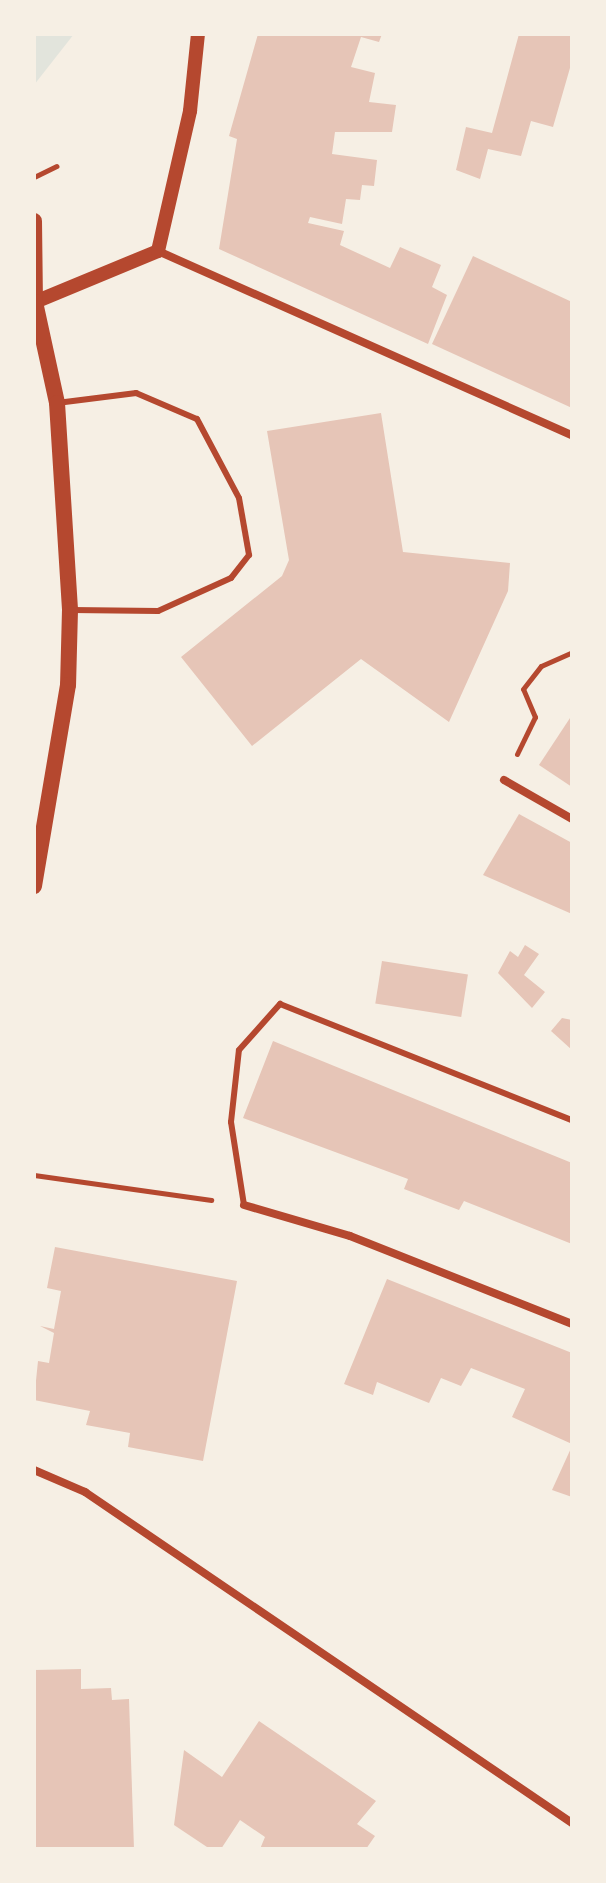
<!DOCTYPE html>
<html>
<head>
<meta charset="utf-8">
<style>
	body { margin:0 }
	#map { position:relative; width:606px; height:1883px; overflow:hidden; background:#f6efe4; font-family:"Open Sans",sans-serif }
	div>[style] { position:absolute }
	[style*='--x'] { left:calc(var(--x)*1px); top:calc(var(--y)*1px); width:calc(var(--w)*1px); rotate:calc(var(--a)*1deg) }
	.green>* { inset:0; background:#e2e4dc }
	.building>* { inset:0; background:#e6c5b7; transform-origin:0 0 }
	.path>* { height:5px; margin:-2.5px; padding:0 2.5px; transform-origin:2.5px; border-radius:2.5px; background:#b5482f }
	.service>* { height:6px; margin:-3px; padding:0 3px; transform-origin:3px; border-radius:3px; background:#b5482f }
	.minor>* { height:8px; margin:-4px; padding:0 4px; transform-origin:4px; border-radius:4px; background:#b5482f }
	.tertiary>* { height:14px; margin:-7px; padding:0 7px; transform-origin:7px; border-radius:7px; background:#b5482f }
	.secondary>* { height:16px; margin:-8px; padding:0 8px; transform-origin:8px; border-radius:8px; background:#b5482f }
	span { translate:-50% -50%; white-space:nowrap; text-align:center; line-height:1.15; -webkit-text-stroke:6px #f6efe4; paint-order:stroke }
	.frame { position:absolute; inset:0; border:36px solid #f6efe4; pointer-events:none }
</style>
</head>
<body>
<div id="map">
	<div class="green">
		<div style="clip-path:polygon(34px 34px,74px 34px,34px 85px)"></div>
	</div>
	<div class="building">
		<div style="clip-path:polygon(258px 34px,382px 34px,379px 42px,361px 37px,351px 67px,375px 73px,369px 102px,396px 105px,392px 132px,335px 132px,332px 154px,377px 160px,374px 186px,362px 185px,360px 200px,346px 199px,342px 224px,310px 217px,308px 223px,344px 231px,340px 245px,390px 268px,400px 247px,441px 265px,432px 287px,447px 295px,428px 344px,219px 249px,237px 139px,229px 136px)"></div>
		<div style="clip-path:polygon(519px 34px,572px 34px,572px 61px,553px 127px,531px 121px,521px 156px,488px 149px,480px 179px,456px 170px,466px 127px,492px 133px)"></div>
		<div style="clip-path:polygon(473px 256px,572px 302px,572px 408px,432px 344px)"></div>
		<div style="clip-path:polygon(381px 413px,403px 552px,510px 563px,508px 591px,449px 722px,361px 659px,252px 746px,181px 657px,282px 576px,289px 560px,267px 431px)"></div>
		<div style="clip-path:polygon(572px 715px,572px 787px,539px 765px)"></div>
		<div style="clip-path:polygon(519px 814px,572px 843px,572px 914px,483px 875px)"></div>
		<div style="clip-path:polygon(525px 945px,539px 954px,524px 975px,545px 992px,532px 1008px,498px 973px,510px 951px,518px 957px)"></div>
		<div style="left:382px;top:961px;width:87px;height:43px;rotate:9deg"></div>
		<div style="clip-path:polygon(562px 1018px,572px 1020px,572px 1050px,551px 1031px)"></div>
		<div style="clip-path:polygon(273px 1041px,572px 1163px,572px 1244px,464px 1201px,459px 1210px,404px 1189px,408px 1179px,243px 1118px)"></div>
		<div style="clip-path:polygon(55px 1247px,237px 1281px,203px 1461px,128px 1447px,130px 1433px,86px 1425px,90px 1411px,34px 1400px,38px 1361px,49px 1363px,54px 1333px,40px 1326px,54px 1329px,61px 1291px,47px 1288px)"></div>
		<div style="clip-path:polygon(387px 1279px,572px 1353px,572px 1444px,512px 1417px,525px 1389px,471px 1368px,461px 1386px,441px 1378px,429px 1403px,377px 1382px,373px 1395px,344px 1384px)"></div>
		<div style="clip-path:polygon(572px 1446px,572px 1497px,552px 1490px)"></div>
		<div style="clip-path:polygon(81px 1669px,81px 1689px,111px 1688px,112px 1700px,129px 1699px,134px 1849px,34px 1849px,34px 1670px)"></div>
		<div style="clip-path:polygon(259px 1721px,376px 1801px,357px 1824px,375px 1836px,366px 1849px,260px 1849px,265px 1837px,240px 1820px,221px 1849px,210px 1849px,174px 1825px,184px 1750px,222px 1777px)"></div>
	</div>
	<div class="path">
		<div style="--x:34;--y:177;--w:25;--a:-26"></div>
		<div style="--x:517;--y:754;--w:41;--a:-64.1"></div>
		<div style="--x:535;--y:717;--w:30;--a:-113"></div>
		<div style="--x:523;--y:689;--w:29;--a:-52"></div>
		<div style="--x:541;--y:666;--w:34;--a:-24"></div>
		<div style="--x:34;--y:1175;--w:179;--a:8"></div>
	</div>
	<div class="service">
		<div style="--x:57;--y:403;--w:80;--a:-7.2"></div>
		<div style="--x:136;--y:393;--w:66;--a:23.1"></div>
		<div style="--x:197;--y:419;--w:89;--a:62"></div>
		<div style="--x:239;--y:498;--w:58;--a:80"></div>
		<div style="--x:249;--y:555;--w:29;--a:128"></div>
		<div style="--x:231;--y:578;--w:80;--a:155.7"></div>
		<div style="--x:158;--y:611;--w:86;--a:-179.3"></div>
		<div style="--x:244;--y:1205;--w:84;--a:-98.9"></div>
		<div style="--x:231;--y:1122;--w:72;--a:-83.7"></div>
		<div style="--x:239;--y:1050;--w:62;--a:-48.3"></div>
		<div style="--x:280;--y:1004;--w:314;--a:21.7"></div>
	</div>
	<div class="minor">
		<div style="--x:158;--y:251;--w:453;--a:24"></div>
		<div style="--x:504;--y:780;--w:78;--a:29.8"></div>
		<div style="--x:244;--y:1205;--w:110;--a:16.3"></div>
		<div style="--x:350;--y:1236;--w:239;--a:21.6"></div>
		<div style="--x:34;--y:1470;--w:56;--a:23.3"></div>
		<div style="--x:85;--y:1492;--w:589;--a:34.2"></div>
	</div>
	<div class="tertiary">
		<div style="--x:35;--y:302;--w:133;--a:-22.5"></div>
		<div style="--x:158;--y:251;--w:144;--a:-77.1"></div>
		<div style="--x:190;--y:111;--w:77;--a:-84.1"></div>
	</div>
	<div class="secondary">
		<div style="--x:34;--y:221;--w:81;--a:89.3"></div>
		<div style="--x:35;--y:302;--w:103;--a:77.7"></div>
		<div style="--x:57;--y:403;--w:207;--a:86.4"></div>
		<div style="--x:70;--y:610;--w:75;--a:91.5"></div>
		<div style="--x:68;--y:685;--w:204;--a:99.6"></div>
	</div>
	<div class="frame"></div>
</div>
</body>
</html>
